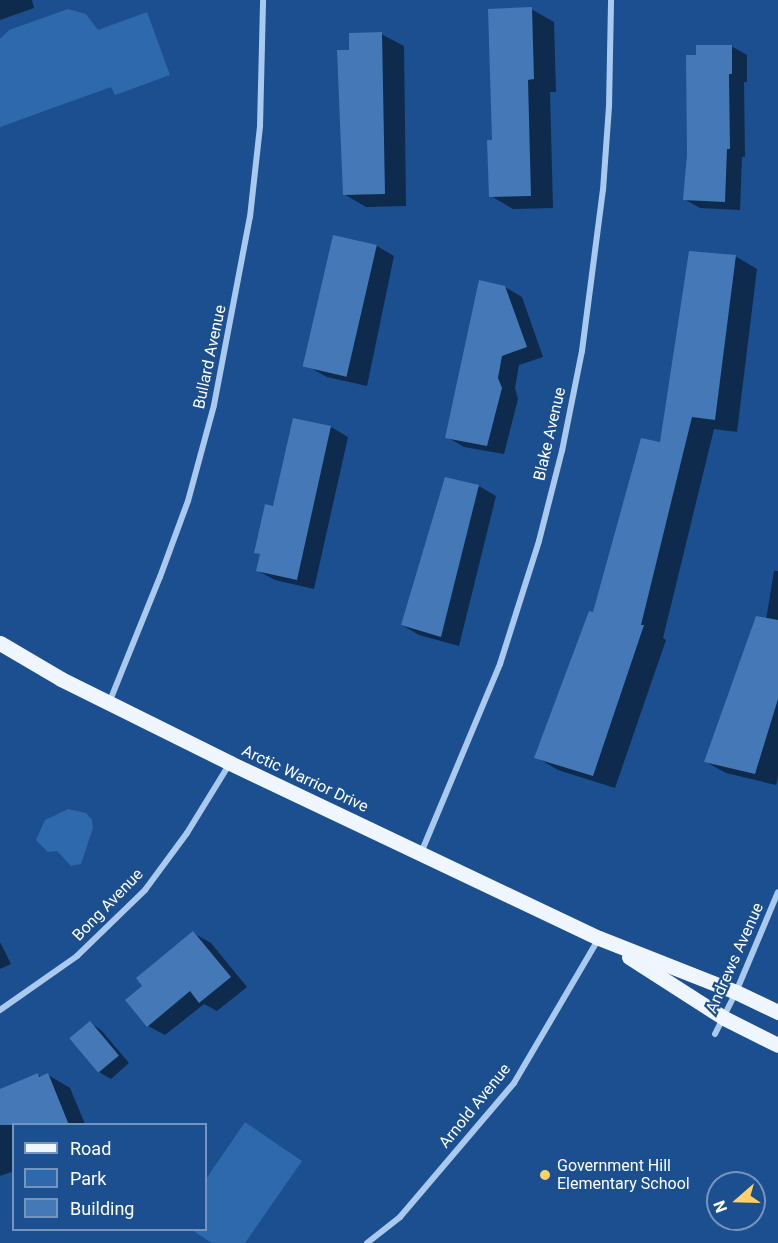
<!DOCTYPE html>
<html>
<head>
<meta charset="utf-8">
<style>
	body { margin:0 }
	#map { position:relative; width:778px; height:1243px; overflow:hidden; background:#1b4f8f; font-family:Roboto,sans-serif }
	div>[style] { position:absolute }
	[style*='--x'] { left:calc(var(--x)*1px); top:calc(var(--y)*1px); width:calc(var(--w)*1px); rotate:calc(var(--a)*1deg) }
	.green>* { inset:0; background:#2e69ad }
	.shadow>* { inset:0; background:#0007 }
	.building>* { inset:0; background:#4478b7; transform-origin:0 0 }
	.street>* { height:6px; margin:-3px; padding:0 3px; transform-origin:3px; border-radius:3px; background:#a9c9ee }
	.primary>* { height:15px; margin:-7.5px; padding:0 7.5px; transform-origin:7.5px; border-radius:7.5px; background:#f0f6ff }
	.dots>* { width:16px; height:16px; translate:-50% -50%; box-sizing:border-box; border:3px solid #1b4f8f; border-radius:50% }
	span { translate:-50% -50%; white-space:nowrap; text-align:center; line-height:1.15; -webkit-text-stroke:4.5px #1b4f8f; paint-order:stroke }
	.street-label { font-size:16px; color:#fff }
	.poi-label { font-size:16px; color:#fff }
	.left { translate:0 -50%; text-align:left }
	.legend { position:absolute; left:12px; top:1123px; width:195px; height:108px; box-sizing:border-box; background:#1b4f8f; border:2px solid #7695bc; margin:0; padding:8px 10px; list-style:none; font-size:18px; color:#fff }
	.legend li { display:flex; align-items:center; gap:12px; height:30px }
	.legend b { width:30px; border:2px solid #7695bc }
	.north { position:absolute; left:706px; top:1171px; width:60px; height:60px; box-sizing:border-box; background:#1b4f8f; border:2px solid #7695bc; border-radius:50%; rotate:250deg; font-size:16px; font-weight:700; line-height:24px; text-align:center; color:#fff }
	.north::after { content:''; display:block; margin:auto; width:21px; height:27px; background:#ffd166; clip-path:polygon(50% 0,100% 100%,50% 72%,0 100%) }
</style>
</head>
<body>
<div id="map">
	<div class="green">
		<div style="clip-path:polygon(68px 9px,86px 14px,98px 30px,147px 12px,170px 75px,115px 95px,111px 87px,0 127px,0 39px,9px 30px)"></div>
		<div style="clip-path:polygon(68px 809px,86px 813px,92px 820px,93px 828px,81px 864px,71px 866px,57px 851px,48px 852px,36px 840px,45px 820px)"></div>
		<div style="clip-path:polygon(245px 1122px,302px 1161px,245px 1243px,212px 1243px,192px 1230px,206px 1230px,206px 1179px)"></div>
	</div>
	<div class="shadow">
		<div style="clip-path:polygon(0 0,32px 0,34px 8px,0 20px)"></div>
		<div style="clip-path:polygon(531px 9px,554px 22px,556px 92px,550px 92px,553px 208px,513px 209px,491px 196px,494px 142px)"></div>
		<div style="clip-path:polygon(381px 34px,404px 46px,406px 206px,366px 207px,344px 194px,351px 51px)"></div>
		<div style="clip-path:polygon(731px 46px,747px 55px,747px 82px,744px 82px,745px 157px,742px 157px,740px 210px,700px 208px,684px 199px,698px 56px)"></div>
		<div style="clip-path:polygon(334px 237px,377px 246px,394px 256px,367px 386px,327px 377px,309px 367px)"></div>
		<div style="clip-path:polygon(735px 256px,757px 269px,737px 432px,714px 429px,663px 638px,666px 640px,615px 788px,558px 770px,536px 757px)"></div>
		<div style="clip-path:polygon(505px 287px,522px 297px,543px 357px,519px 365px,515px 388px,518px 399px,504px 454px,464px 447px,447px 437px)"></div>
		<div style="clip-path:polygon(331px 427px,348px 437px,314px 589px,275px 580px,258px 571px,261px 555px,256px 552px)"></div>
		<div style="clip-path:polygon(479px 486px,496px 496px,459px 646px,419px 635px,402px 625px)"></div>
		<div style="clip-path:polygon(774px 571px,778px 571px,778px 777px,776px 785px,726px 773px,706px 762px,766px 620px)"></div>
		<div style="clip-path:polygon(193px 933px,211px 943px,247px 987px,217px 1011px,204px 1004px,165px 1035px,148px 1026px,145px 987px)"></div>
		<div style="clip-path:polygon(0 942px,11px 964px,0 969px)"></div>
		<div style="clip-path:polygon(90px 1023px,101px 1030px,129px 1063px,111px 1079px,99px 1072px)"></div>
		<div style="clip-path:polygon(38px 1075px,42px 1077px,48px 1075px,70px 1088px,85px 1124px,14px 1124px,14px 1171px,0 1176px,0 1090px)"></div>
	</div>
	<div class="building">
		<div style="clip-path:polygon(532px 7px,534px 79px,528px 80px,531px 196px,489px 197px,487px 140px,492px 140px,488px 9px)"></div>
		<div style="clip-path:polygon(382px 32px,385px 194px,343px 195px,337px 50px,349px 50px,349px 33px)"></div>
		<div style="clip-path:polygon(696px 45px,732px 45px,732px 74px,729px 74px,730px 149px,727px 149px,725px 202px,683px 200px,687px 155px,686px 55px,696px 55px)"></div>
		<div style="left:333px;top:235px;width:45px;height:135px;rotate:13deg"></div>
		<div style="clip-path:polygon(689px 251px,736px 255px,715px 420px,692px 417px,641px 625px,644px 625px,593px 776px,534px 758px,589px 611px,593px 612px,641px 438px,660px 442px)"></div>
		<div style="clip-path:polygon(479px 280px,505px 286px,527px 347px,502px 356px,498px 378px,502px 388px,487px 446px,445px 438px)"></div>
		<div style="clip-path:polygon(293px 418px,331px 426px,297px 580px,256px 571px,260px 554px,254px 553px,265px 504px,273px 506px)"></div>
		<div style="clip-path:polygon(445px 477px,479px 485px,441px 637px,401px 625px)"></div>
		<div style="clip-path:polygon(756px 616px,778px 620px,778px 699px,755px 774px,704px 762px)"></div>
		<div style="clip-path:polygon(193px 931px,231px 977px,199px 1003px,190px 991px,147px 1027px,125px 1000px,142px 986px,136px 978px)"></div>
		<div style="left:90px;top:1021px;width:45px;height:27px;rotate:50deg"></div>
		<div style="clip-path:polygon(38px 1073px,39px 1077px,48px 1073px,69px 1125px,0 1125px,0 1089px)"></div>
	</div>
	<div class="street">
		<div style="--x:109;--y:703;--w:136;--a:-68"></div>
		<div style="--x:160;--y:577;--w:81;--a:-69.8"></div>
		<div style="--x:188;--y:501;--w:99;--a:-74.8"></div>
		<div style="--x:214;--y:405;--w:191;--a:-79.2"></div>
		<div style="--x:250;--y:217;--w:92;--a:-83.7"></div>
		<div style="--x:260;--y:126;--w:126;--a:-88.6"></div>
		<div style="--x:421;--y:853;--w:205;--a:-67.3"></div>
		<div style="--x:500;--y:664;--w:129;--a:-72.4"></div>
		<div style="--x:539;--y:541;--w:93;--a:-75.7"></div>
		<div style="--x:562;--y:451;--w:102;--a:-78.7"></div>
		<div style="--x:582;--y:351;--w:162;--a:-82.6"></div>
		<div style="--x:603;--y:190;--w:83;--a:-85.9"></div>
		<div style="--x:609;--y:107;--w:107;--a:-88.9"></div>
		<div style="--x:0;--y:1010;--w:94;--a:-35"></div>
		<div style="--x:77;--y:956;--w:95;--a:-44.1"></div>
		<div style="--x:145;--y:890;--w:71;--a:-53.6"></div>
		<div style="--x:187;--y:833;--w:82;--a:-58.4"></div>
		<div style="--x:715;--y:1034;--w:47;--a:-63.4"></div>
		<div style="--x:736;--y:992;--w:108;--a:-67.2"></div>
		<div style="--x:367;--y:1243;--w:42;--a:-38.2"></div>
		<div style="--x:400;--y:1217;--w:176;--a:-49.6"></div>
		<div style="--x:514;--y:1083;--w:168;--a:-59.6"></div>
	</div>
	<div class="primary">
		<div style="--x:0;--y:643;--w:71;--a:30.5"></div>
		<div style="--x:61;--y:679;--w:189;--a:26.4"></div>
		<div style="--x:230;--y:763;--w:408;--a:25.4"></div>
		<div style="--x:599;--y:938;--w:147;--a:21.5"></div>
		<div style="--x:736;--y:992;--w:47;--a:25.5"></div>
		<div style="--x:629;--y:957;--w:113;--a:32.7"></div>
		<div style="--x:724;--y:1018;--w:60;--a:26.6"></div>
	</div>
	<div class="dots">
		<div style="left:545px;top:1175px;background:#ffd166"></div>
	</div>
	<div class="street-label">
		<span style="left:210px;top:357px;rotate:-78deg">Bullard Avenue</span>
		<span style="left:550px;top:434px;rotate:-77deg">Blake Avenue</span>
		<span style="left:305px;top:779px;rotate:25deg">Arctic Warrior Drive</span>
		<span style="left:108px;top:905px;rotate:-46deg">Bong Avenue</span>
		<span style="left:735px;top:958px;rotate:-66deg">Andrews Avenue</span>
		<span style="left:475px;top:1106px;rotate:-51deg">Arnold Avenue</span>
	</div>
	<div class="poi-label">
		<span class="left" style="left:557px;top:1175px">Government Hill<br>Elementary School</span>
	</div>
	<ul class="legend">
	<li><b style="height:8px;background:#f0f6ff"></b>Road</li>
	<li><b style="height:16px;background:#2e69ad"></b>Park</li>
	<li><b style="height:16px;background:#4478b7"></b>Building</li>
	</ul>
	<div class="north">N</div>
</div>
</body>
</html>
